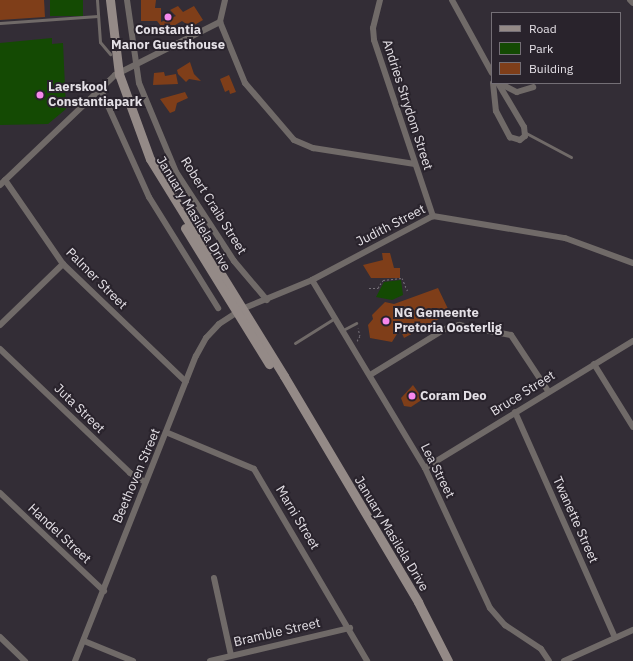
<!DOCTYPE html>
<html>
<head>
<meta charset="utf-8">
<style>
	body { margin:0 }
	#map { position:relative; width:633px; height:661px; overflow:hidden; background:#332d36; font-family:"IBM Plex Sans",sans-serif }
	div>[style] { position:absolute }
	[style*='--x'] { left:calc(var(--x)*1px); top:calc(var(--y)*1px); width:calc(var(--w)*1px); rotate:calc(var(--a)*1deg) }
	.green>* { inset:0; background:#144a03; transform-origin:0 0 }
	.building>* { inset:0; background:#7f3e19 }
	.path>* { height:1px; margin-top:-0.5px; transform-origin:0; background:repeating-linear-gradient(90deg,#757078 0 2px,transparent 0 4px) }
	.lane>* { height:3px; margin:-1.5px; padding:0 1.5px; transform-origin:1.5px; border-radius:1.5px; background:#706a68 }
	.street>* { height:6px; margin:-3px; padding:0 3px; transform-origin:3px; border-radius:3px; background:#706a68 }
	.secondary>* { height:9px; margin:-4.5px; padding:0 4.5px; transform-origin:4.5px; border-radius:4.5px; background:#948a87 }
	.dots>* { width:11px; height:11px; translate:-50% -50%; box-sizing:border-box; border:2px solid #29232c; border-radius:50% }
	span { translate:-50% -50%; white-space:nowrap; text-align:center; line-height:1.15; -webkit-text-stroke:4px #29232c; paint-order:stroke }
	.poi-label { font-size:13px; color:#e4e0e6; font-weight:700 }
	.left { translate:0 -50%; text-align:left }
	.street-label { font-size:13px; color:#e4e0e6 }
	.legend { position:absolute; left:491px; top:12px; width:130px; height:72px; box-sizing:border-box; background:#29232c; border:1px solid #746f76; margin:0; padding:5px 7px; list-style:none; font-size:12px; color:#e4e0e6 }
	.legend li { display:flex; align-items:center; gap:8px; height:20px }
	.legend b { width:20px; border:1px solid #746f76 }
</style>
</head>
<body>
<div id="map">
	<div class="green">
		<div style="left:50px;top:0;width:33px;height:16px"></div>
		<div style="clip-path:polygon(52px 38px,52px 44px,63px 43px,66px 109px,48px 124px,0 125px,0 43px)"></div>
		<div style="clip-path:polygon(401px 280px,403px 295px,392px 300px,376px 297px,384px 282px)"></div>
	</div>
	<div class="building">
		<div style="clip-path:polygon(0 0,44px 0,45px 17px,0 20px)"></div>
		<div style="clip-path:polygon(141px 0,156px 0,155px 8px,161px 8px,161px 22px,176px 16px,170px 10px,178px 6px,183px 12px,194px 6px,203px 20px,191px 27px,182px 21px,165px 31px,157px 21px,141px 21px)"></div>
		<div style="clip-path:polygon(190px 62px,194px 74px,201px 81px,189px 79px,186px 82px,178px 74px,177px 70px)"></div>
		<div style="clip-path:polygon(164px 72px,165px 76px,176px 74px,178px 84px,153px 85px,154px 73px)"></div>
		<div style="clip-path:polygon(229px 75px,236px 92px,230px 94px,229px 90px,225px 92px,220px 79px)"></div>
		<div style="clip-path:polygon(185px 92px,188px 98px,177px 103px,175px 111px,170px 113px,160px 99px)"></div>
		<div style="clip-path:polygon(382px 253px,390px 253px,394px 268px,400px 268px,400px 278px,371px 278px,363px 265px,383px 260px)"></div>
		<div style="clip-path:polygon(438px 288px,450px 313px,404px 338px,400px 329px,392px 342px,370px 338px,368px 325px,373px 319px,372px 315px,385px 302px,394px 304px)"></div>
		<div style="clip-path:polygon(413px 385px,423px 399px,411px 407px,404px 406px,401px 398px)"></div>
	</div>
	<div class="path">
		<div style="--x:369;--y:288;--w:9;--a:0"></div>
		<div style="--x:378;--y:288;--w:9;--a:-58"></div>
		<div style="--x:383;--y:280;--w:19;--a:-6"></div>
		<div style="--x:402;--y:278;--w:15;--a:67"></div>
		<div style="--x:432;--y:323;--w:5;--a:53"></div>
		<div style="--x:357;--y:341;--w:6;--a:-59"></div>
		<div style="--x:360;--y:336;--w:8;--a:-104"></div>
	</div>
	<div class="lane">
		<div style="--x:97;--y:0;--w:42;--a:85.9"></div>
		<div style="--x:100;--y:42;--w:16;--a:50"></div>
		<div style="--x:0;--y:23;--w:98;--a:-4.1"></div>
		<div style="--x:526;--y:133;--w:51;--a:28.1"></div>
		<div style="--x:343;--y:330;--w:15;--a:-28"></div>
		<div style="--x:295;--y:343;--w:47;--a:-32"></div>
	</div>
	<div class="street">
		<div style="--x:127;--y:0;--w:84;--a:81.8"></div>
		<div style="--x:139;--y:83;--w:96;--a:67.4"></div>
		<div style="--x:176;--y:172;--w:106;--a:56.9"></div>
		<div style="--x:234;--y:261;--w:51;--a:49.8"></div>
		<div style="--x:225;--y:0;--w:23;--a:103"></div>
		<div style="--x:220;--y:22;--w:66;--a:67.7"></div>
		<div style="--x:245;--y:83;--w:75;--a:49.3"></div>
		<div style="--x:294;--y:140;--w:21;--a:23"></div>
		<div style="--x:313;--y:148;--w:103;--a:8.9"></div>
		<div style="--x:380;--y:0;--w:29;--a:104"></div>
		<div style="--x:373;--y:28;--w:12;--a:85"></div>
		<div style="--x:374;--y:40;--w:186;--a:71.5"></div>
		<div style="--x:452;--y:0;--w:83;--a:61.3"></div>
		<div style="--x:630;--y:0;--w:4;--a:45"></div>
		<div style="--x:493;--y:83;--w:28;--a:84"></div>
		<div style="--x:496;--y:111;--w:30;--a:62"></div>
		<div style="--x:510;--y:137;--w:10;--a:17"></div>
		<div style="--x:520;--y:140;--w:6;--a:-39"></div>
		<div style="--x:525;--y:136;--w:9;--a:-96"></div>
		<div style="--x:524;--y:127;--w:51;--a:-120.6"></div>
		<div style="--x:499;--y:83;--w:20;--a:27"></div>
		<div style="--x:517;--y:92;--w:17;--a:-17"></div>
		<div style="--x:100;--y:88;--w:120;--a:65.8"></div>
		<div style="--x:149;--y:197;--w:131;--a:58.1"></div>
		<div style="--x:5;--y:180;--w:102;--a:55.4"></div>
		<div style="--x:63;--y:264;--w:170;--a:43.8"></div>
		<div style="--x:0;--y:185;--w:159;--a:-43.7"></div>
		<div style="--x:115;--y:75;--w:118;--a:-26.8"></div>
		<div style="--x:312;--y:280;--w:219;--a:59"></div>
		<div style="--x:425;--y:468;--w:154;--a:65.1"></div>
		<div style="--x:490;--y:608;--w:23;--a:49"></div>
		<div style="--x:505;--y:625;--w:43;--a:33.7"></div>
		<div style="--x:541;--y:649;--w:14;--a:56"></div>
		<div style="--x:0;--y:325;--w:88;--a:-44.1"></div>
		<div style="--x:0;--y:349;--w:180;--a:43.6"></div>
		<div style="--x:130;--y:473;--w:17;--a:31"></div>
		<div style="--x:594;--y:364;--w:74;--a:58.2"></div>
		<div style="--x:370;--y:375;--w:88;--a:-31.5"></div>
		<div style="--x:445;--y:329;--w:15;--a:-16"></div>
		<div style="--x:459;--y:325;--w:53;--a:10.9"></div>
		<div style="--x:511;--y:335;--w:67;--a:56.5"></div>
		<div style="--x:515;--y:412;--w:247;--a:66.1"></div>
		<div style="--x:168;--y:433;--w:93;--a:22.7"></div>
		<div style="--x:254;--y:469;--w:223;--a:59.5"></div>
		<div style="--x:425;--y:468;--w:244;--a:-31.4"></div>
		<div style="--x:0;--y:493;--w:143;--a:43.3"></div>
		<div style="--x:214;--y:578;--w:79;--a:77.6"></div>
		<div style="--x:0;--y:637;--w:35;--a:44"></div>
		<div style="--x:84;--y:641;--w:53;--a:22.2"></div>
		<div style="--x:75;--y:661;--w:328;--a:-68.4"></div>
		<div style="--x:196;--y:356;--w:21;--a:-61"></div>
		<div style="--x:206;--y:338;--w:19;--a:-47"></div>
		<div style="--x:219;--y:324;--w:27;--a:-33"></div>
		<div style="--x:242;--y:309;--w:76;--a:-22.5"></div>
		<div style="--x:312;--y:280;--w:137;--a:-27.9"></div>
		<div style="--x:433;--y:216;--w:134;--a:9.5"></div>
		<div style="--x:565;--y:238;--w:72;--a:20.2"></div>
		<div style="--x:210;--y:661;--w:144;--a:-13.3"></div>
		<div style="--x:564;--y:661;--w:76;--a:-24.2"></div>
	</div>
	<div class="secondary">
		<div style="--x:110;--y:0;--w:75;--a:83.1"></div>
		<div style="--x:119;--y:74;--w:90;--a:70"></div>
		<div style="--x:150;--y:159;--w:255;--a:58.3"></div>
		<div style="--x:284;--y:376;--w:263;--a:59.3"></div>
		<div style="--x:418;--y:602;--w:66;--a:63"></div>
		<div style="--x:185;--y:228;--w:160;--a:58.3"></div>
	</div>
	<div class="dots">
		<div style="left:168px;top:17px;background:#f788ec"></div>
		<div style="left:40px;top:95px;background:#f788ec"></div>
		<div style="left:386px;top:321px;background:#f788ec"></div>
		<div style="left:412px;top:396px;background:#f788ec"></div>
	</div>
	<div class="poi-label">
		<span style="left:168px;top:38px">Constantia<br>Manor Guesthouse</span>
		<span class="left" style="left:48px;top:95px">Laerskool<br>Constantiapark</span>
		<span class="left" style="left:394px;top:321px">NG Gemeente<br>Pretoria Oosterlig</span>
		<span class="left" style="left:420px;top:396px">Coram Deo</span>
	</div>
	<div class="street-label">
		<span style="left:407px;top:105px;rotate:72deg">Andries Strydom Street</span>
		<span style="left:213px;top:206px;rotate:58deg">Robert Craib Street</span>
		<span style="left:193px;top:214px;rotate:59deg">January Masilela Drive</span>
		<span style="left:391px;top:226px;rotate:-27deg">Judith Street</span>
		<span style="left:96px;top:279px;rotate:45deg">Palmer Street</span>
		<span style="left:523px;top:394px;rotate:-32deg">Bruce Street</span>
		<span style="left:79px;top:409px;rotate:44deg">Juta Street</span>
		<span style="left:437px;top:471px;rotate:63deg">Lea Street</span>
		<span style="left:137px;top:476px;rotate:-67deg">Beethoven Street</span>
		<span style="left:297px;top:518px;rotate:59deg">Marni Street</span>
		<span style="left:575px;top:520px;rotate:66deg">Twanette Street</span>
		<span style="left:59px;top:534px;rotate:43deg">Handel Street</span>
		<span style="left:391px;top:534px;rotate:59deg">January Masilela Drive</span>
		<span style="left:277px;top:633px;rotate:-13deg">Bramble Street</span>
	</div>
	<ul class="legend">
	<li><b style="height:5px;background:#948a87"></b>Road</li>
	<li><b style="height:11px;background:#144a03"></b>Park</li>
	<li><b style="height:11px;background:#7f3e19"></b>Building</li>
	</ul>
</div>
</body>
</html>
